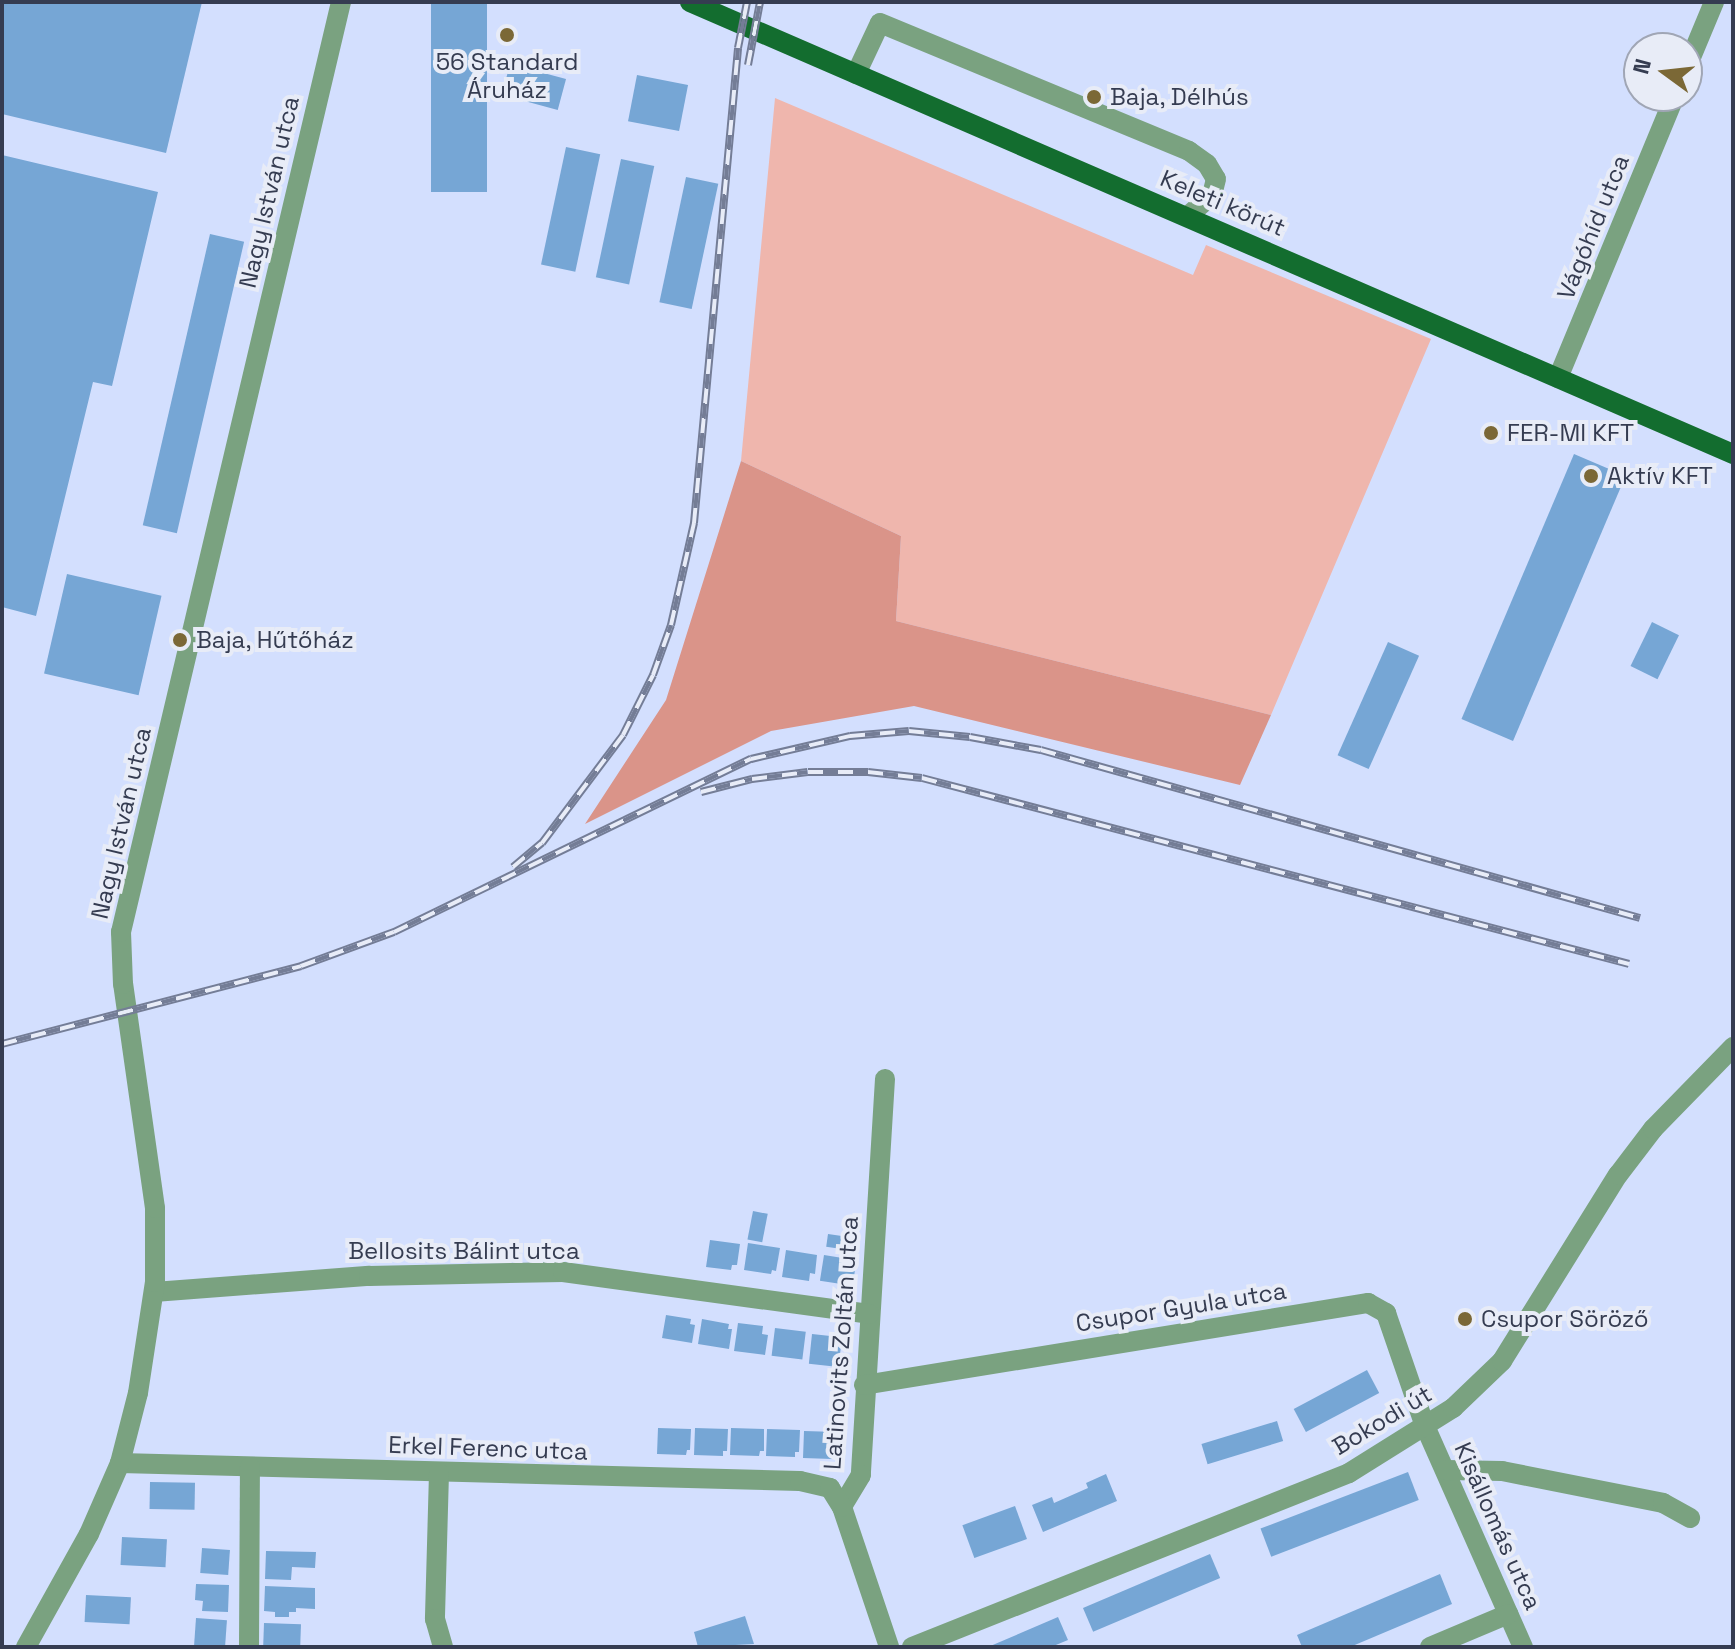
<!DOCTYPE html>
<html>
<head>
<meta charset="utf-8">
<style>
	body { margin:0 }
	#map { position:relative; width:1735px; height:1649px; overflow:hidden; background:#d3dffe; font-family:"Space Grotesk",sans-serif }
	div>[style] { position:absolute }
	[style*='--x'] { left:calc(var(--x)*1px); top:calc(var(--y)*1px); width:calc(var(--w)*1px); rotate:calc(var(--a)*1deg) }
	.green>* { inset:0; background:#efb6ad }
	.forest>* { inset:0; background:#da9489 }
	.building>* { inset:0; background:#76a6d5; transform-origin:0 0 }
	.minor>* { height:20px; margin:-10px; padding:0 10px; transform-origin:10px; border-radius:10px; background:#7aa280 }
	.major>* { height:20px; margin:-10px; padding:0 10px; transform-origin:10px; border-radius:10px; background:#136d2f }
	.rail>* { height:8px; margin-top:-4px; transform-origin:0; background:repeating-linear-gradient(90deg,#e8ecf7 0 15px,#747d96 0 30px); box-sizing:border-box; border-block:2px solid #747d96 }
	.dots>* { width:22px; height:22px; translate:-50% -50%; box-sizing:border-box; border:4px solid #e8ecf7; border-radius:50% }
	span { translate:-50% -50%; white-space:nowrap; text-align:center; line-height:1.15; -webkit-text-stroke:8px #e8ecf7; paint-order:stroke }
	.poi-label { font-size:24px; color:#353c51 }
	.left { translate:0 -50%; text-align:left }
	.street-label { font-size:24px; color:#353c51 }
	.frame { position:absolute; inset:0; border:4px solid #353c51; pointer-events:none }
	.north { position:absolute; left:1623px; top:32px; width:80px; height:80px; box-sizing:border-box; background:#e8ecf7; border:2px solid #a0a6b5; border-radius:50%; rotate:285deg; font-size:22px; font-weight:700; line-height:32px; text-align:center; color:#353c51 }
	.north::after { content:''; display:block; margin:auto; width:28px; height:36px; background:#7b6836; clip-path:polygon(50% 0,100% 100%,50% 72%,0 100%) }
</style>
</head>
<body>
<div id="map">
	<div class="green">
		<div style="clip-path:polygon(775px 98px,1193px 275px,1206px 245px,1431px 339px,1271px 715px,896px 621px,901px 536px,741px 461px)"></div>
	</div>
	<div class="forest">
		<div style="clip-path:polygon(741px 461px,901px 536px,896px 621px,1271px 715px,1240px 785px,914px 706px,771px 731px,585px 824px,666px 700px)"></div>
	</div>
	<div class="building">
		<div style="clip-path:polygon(2px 2px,202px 2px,166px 153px,2px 114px)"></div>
		<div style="left:431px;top:2px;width:56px;height:190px"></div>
		<div style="left:510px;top:64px;width:58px;height:32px;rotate:15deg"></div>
		<div style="left:637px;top:75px;width:52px;height:47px;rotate:11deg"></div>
		<div style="left:566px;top:147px;width:35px;height:120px;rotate:12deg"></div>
		<div style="clip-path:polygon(2px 155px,158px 192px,112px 386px,93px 382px,36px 616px,2px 607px)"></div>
		<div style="left:621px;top:159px;width:34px;height:121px;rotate:12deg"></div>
		<div style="left:686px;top:177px;width:33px;height:128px;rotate:12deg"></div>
		<div style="left:210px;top:234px;width:35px;height:299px;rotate:13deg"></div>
		<div style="left:1574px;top:454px;width:56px;height:288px;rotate:23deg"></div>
		<div style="left:67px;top:574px;width:97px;height:102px;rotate:13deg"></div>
		<div style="left:1652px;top:622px;width:30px;height:49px;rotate:26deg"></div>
		<div style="left:1388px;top:642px;width:34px;height:124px;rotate:24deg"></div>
		<div style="left:753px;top:1211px;width:15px;height:29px;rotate:11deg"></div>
		<div style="left:828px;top:1234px;width:21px;height:13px;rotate:8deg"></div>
		<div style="clip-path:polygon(710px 1240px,740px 1244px,737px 1265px,732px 1265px,731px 1270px,706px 1267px)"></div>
		<div style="clip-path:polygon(748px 1243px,780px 1248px,776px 1271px,772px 1270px,771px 1274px,744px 1270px)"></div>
		<div style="clip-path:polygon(786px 1250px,817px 1255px,815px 1274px,810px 1273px,809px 1281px,782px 1277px)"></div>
		<div style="left:824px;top:1255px;width:33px;height:26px;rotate:9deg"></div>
		<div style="clip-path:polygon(666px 1315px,691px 1319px,690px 1324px,695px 1325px,692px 1343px,662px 1338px)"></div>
		<div style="clip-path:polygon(702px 1319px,729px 1324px,728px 1329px,732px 1329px,729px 1349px,698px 1344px)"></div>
		<div style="clip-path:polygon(738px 1323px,763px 1326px,762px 1334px,768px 1335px,765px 1355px,734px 1351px)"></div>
		<div style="left:775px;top:1328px;width:31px;height:28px;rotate:7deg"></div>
		<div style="left:812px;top:1334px;width:30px;height:30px;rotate:6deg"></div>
		<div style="left:1367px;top:1370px;width:26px;height:83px;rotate:62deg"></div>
		<div style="left:1277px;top:1421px;width:21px;height:79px;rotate:73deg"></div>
		<div style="clip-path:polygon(658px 1428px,691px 1429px,690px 1450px,687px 1450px,686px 1455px,657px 1454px)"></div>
		<div style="clip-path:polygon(695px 1428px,728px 1429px,727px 1451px,723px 1451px,723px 1456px,694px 1455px)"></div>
		<div style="clip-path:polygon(731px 1428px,764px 1429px,764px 1451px,760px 1451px,759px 1456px,730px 1455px)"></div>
		<div style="clip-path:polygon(767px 1429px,800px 1430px,799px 1452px,795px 1452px,795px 1457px,766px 1456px)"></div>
		<div style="clip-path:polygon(804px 1431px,837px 1432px,837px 1454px,832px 1453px,832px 1459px,803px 1458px)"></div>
		<div style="left:1408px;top:1472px;width:30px;height:158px;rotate:69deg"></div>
		<div style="clip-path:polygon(1106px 1474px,1117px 1501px,1043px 1532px,1032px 1505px,1052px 1497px,1054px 1503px,1088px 1488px,1086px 1483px)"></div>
		<div style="left:150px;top:1482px;width:45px;height:27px;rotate:1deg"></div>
		<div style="left:1015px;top:1506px;width:35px;height:56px;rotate:70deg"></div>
		<div style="left:122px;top:1537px;width:45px;height:28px;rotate:3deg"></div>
		<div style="left:202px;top:1548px;width:28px;height:25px;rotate:4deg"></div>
		<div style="clip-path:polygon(266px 1551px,316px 1552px,315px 1568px,292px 1567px,291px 1580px,265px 1579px)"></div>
		<div style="left:1210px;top:1554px;width:26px;height:138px;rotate:67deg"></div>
		<div style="clip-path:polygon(1440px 1574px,1452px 1604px,1350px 1647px,1302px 1647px,1297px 1635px)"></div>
		<div style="clip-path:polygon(196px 1584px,229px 1585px,228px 1612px,202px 1611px,203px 1601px,195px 1600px)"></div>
		<div style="clip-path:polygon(265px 1586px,315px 1588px,315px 1609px,296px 1608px,296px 1612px,289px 1612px,289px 1617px,275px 1617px,275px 1612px,264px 1611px)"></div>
		<div style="left:86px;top:1595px;width:45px;height:27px;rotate:3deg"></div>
		<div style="clip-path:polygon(745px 1616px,754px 1644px,698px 1647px,694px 1632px)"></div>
		<div style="clip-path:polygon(1058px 1617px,1068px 1640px,1051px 1647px,988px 1647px)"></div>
		<div style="left:196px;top:1618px;width:31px;height:29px;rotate:4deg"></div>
		<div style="left:264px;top:1623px;width:37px;height:24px;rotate:2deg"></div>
	</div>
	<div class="minor">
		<div style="--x:1687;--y:67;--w:70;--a:-67.4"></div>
		<div style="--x:856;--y:74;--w:56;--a:-64.8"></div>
		<div style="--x:880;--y:23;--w:334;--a:22.5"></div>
		<div style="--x:1189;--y:151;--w:22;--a:36"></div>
		<div style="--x:1207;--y:164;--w:17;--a:59"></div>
		<div style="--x:1216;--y:179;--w:16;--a:104"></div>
		<div style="--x:1212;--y:195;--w:32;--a:139"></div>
		<div style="--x:1558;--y:378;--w:305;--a:-67.5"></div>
		<div style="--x:885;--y:1079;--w:397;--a:93.5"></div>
		<div style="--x:861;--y:1475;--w:37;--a:121"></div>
		<div style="--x:842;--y:1507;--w:148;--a:71.4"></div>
		<div style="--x:154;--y:1292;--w:216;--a:-4.3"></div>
		<div style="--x:369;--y:1276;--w:194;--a:-1.2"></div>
		<div style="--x:563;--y:1272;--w:309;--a:7.8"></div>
		<div style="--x:864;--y:1385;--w:511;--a:-9.24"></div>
		<div style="--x:1368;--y:1303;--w:21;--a:29"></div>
		<div style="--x:1386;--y:1313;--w:120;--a:71"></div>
		<div style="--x:1425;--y:1426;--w:242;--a:66.1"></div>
		<div style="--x:120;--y:1463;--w:680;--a:1.52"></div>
		<div style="--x:800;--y:1481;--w:31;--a:13"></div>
		<div style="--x:830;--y:1488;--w:22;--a:58"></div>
		<div style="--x:1446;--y:1470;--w:56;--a:1"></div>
		<div style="--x:1502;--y:1471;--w:164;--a:11.2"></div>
		<div style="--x:1663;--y:1503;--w:31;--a:29"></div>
		<div style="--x:439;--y:1473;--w:146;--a:91.6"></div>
		<div style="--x:435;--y:1619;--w:29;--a:74"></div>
		<div style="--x:26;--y:1647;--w:129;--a:-60.9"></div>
		<div style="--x:89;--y:1534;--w:77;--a:-66.4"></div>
		<div style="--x:120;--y:1463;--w:72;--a:-75.6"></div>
		<div style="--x:138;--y:1393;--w:112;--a:-81.3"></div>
		<div style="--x:155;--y:1282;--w:74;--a:-90"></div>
		<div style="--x:155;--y:1208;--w:226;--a:-98.1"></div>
		<div style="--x:123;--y:984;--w:52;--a:-92.2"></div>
		<div style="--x:121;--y:932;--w:956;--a:-76.69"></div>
		<div style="--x:249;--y:1647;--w:180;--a:-89.7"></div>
		<div style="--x:912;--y:1647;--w:470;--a:-21.7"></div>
		<div style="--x:1349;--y:1473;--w:123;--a:-32"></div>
		<div style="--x:1453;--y:1408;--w:68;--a:-43.8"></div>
		<div style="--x:1502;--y:1361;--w:219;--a:-58.1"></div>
		<div style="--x:1618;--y:1175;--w:58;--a:-52.7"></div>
		<div style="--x:1653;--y:1129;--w:115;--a:-45.7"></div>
		<div style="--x:1430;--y:1647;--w:85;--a:-22.9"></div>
	</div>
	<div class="major">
		<div style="--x:690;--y:2;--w:1137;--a:23.43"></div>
	</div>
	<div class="rail">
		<div style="--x:748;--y:65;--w:64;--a:-79.2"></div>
		<div style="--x:701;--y:792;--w:53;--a:-14.3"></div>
		<div style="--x:752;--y:779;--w:56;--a:-7.1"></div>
		<div style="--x:808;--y:772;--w:60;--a:0"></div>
		<div style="--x:868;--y:772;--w:54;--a:6.3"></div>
		<div style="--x:922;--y:778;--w:731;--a:14.74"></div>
		<div style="--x:513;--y:867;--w:38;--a:-40"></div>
		<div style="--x:542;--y:843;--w:135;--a:-53.1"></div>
		<div style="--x:623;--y:735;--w:67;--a:-63.4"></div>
		<div style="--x:653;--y:675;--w:53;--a:-70.2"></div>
		<div style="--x:671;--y:625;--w:105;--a:-77.3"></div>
		<div style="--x:694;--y:523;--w:477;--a:-84.7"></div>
		<div style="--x:738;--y:48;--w:47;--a:-78.9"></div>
		<div style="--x:2;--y:1044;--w:309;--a:-14.6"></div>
		<div style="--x:301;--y:966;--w:99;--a:-20.1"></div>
		<div style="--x:394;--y:932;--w:397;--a:-25.9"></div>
		<div style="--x:751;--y:759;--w:102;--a:-13.1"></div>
		<div style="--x:850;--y:736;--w:59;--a:-4.8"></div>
		<div style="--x:909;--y:731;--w:61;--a:5.6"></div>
		<div style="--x:970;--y:737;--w:72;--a:10.4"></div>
		<div style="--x:1041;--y:750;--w:622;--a:15.67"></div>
	</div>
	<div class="dots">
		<div style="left:507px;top:35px;background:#7b6836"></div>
		<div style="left:1094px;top:97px;background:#7b6836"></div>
		<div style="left:1491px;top:433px;background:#7b6836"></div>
		<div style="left:1591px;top:476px;background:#7b6836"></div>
		<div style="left:180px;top:640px;background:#7b6836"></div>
		<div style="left:1465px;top:1319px;background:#7b6836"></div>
	</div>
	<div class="poi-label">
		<span style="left:507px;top:76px">56 Standard<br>Áruház</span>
		<span class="left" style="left:1110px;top:97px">Baja, Délhús</span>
		<span class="left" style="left:1507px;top:433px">FER-MI KFT</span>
		<span class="left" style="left:1607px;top:476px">Aktív KFT</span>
		<span class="left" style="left:196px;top:640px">Baja, Hűtőház</span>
		<span class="left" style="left:1481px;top:1319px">Csupor Söröző</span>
	</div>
	<div class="street-label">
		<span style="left:269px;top:192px;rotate:-77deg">Nagy István utca</span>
		<span style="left:1223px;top:203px;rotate:23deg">Keleti körút</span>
		<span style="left:1593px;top:227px;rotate:-68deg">Vágóhíd utca</span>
		<span style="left:121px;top:823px;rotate:-77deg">Nagy István utca</span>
		<span style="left:464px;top:1251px">Bellosits Bálint utca</span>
		<span style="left:1181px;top:1307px;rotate:-9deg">Csupor Gyula utca</span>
		<span style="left:841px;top:1343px;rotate:-86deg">Latinovits Zoltán utca</span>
		<span style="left:1382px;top:1420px;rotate:-31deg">Bokodi út</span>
		<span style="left:488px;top:1448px;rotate:2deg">Erkel Ferenc utca</span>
		<span style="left:1498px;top:1526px;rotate:66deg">Kisállomás utca</span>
	</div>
	<div class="frame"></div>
	<div class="north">N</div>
</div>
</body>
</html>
